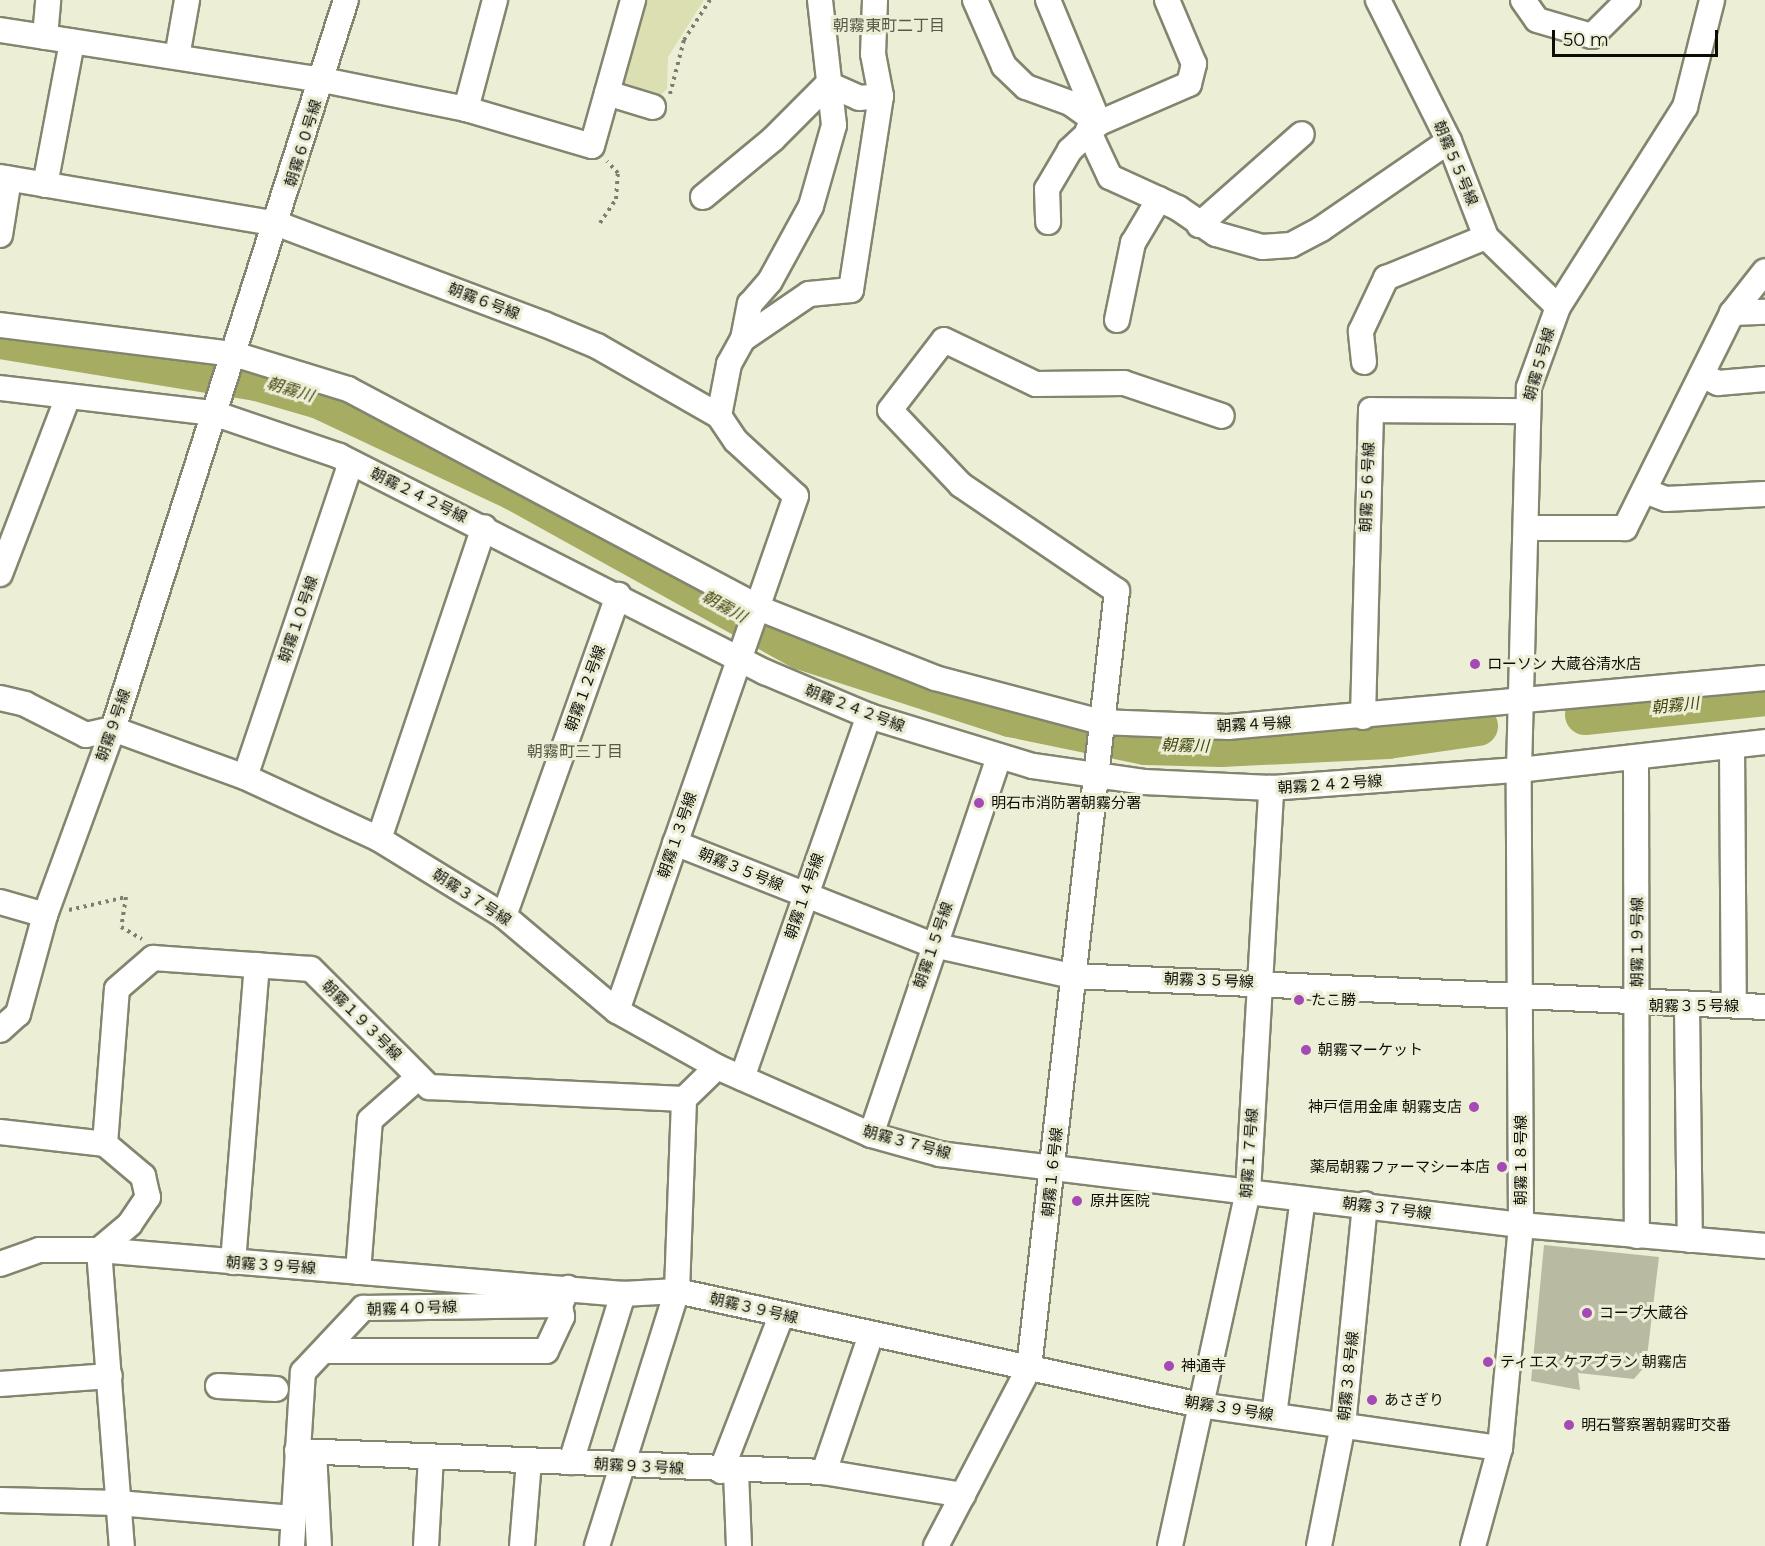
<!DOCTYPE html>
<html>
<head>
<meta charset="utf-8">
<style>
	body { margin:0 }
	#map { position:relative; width:1765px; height:1546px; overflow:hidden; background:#ecefd6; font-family:Montserrat,"Noto Sans JP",sans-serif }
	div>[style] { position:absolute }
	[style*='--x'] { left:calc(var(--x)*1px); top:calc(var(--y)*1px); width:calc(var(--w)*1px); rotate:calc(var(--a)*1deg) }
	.green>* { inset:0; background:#dbdfb2 }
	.river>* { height:40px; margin:-20px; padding:0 20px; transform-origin:20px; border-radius:20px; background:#a7ac63 }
	.building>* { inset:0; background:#b8bba2 }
	.path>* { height:4px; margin-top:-2px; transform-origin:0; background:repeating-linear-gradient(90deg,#7c7e6e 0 3px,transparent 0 7.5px) }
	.roads { filter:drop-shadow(2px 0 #83856e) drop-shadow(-2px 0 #83856e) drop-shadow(0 2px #83856e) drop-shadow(0 -2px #83856e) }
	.minor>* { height:24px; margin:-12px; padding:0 12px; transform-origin:12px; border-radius:12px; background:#fff }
	.dots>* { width:16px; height:16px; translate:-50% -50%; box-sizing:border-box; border:3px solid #ecefd6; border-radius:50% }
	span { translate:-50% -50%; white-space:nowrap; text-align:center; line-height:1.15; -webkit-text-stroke:6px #ecefd6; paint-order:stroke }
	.street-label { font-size:15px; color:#0d0d06 }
	.poi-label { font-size:15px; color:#0d0d06 }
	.left { translate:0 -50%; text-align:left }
	.right { translate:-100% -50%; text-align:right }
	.neighbourhood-label { font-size:16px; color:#585a44 }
	.water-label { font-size:16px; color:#42440b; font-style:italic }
	.scale { position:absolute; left:1552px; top:30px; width:166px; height:27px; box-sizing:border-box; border:3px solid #0d0d06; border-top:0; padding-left:8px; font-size:18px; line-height:21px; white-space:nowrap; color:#0d0d06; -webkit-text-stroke:4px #ecefd6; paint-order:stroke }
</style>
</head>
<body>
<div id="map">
	<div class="green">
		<div style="clip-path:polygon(645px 0,704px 0,668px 57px,667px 89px,658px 97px,621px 87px)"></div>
	</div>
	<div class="river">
		<div style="--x:0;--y:339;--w:260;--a:9.3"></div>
		<div style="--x:257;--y:381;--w:65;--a:16.2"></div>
		<div style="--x:319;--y:399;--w:214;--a:25.1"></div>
		<div style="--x:513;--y:490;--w:330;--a:29"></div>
		<div style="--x:802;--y:650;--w:219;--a:17.9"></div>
		<div style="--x:1010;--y:717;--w:138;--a:11.7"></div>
		<div style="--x:1145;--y:745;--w:76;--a:1.5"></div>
		<div style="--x:1221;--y:747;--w:167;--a:-2.7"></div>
		<div style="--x:1388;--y:739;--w:91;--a:-8.2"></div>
		<div style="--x:1585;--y:715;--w:181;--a:-6"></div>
	</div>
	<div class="building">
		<div style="clip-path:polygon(1544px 1245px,1659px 1257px,1646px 1365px,1634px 1379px,1578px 1373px,1580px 1390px,1531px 1381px)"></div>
	</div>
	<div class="path">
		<div style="--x:670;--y:94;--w:56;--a:-75.5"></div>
		<div style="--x:684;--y:40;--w:48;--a:-57"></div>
		<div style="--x:600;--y:223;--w:29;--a:-56"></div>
		<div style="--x:616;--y:199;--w:26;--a:-86"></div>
		<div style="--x:618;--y:173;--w:16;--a:-133"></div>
		<div style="--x:69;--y:910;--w:58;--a:-12.8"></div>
		<div style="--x:126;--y:897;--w:30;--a:99"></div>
		<div style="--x:121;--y:927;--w:24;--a:30"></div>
	</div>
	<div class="roads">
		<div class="minor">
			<div style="--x:875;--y:0;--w:54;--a:92.1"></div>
			<div style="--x:873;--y:54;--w:43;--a:79.2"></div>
			<div style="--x:975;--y:0;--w:72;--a:66.3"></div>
			<div style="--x:1004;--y:66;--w:30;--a:44"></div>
			<div style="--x:1026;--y:87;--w:47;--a:20"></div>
			<div style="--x:1070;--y:103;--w:35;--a:35"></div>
			<div style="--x:1099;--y:123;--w:40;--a:137"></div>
			<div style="--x:1070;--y:150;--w:45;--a:120.5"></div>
			<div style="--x:1047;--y:189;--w:33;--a:88"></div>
			<div style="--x:1048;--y:0;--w:133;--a:67.5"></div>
			<div style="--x:1099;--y:123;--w:98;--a:-23.4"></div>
			<div style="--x:1189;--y:84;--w:21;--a:-76"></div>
			<div style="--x:1194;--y:64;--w:69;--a:-112.9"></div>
			<div style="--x:1378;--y:0;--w:158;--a:63.3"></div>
			<div style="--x:1449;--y:141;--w:103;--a:68.9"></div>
			<div style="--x:1486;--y:237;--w:100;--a:44.2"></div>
			<div style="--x:1523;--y:0;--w:24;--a:55"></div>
			<div style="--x:1537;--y:20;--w:57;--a:16.2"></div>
			<div style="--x:1592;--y:36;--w:51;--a:-45"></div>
			<div style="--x:0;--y:30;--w:327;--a:8.8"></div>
			<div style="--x:323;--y:80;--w:146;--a:11.5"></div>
			<div style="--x:466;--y:109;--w:131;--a:16.4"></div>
			<div style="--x:592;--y:146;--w:152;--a:-74.3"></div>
			<div style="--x:45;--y:37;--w:37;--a:-85"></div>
			<div style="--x:177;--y:57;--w:58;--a:-80"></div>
			<div style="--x:607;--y:93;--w:48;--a:16.9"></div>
			<div style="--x:466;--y:109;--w:113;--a:-75.1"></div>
			<div style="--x:1088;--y:130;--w:52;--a:64.9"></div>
			<div style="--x:1110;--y:177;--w:75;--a:24.5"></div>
			<div style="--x:1178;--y:208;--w:46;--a:34.4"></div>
			<div style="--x:1216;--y:234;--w:48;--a:15.8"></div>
			<div style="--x:1262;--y:247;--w:29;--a:-4"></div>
			<div style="--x:1291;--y:245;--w:34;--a:-28"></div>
			<div style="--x:1321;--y:229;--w:155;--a:-34.5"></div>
			<div style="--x:0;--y:177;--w:282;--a:9.6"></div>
			<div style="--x:278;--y:224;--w:284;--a:20.6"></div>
			<div style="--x:544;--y:324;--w:57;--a:22.5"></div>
			<div style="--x:597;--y:346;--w:141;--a:29.8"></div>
			<div style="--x:719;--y:416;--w:30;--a:56"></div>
			<div style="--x:736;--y:441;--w:81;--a:42.5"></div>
			<div style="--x:796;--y:496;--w:545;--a:109.17"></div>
			<div style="--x:45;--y:185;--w:146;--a:-79.3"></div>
			<div style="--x:703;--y:197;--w:91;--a:-39.6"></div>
			<div style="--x:773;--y:139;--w:78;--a:-45"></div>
			<div style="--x:828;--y:84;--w:34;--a:24"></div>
			<div style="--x:859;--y:98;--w:22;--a:-5"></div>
			<div style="--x:881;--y:96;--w:196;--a:98.8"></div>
			<div style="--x:851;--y:290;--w:42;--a:174.6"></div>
			<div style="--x:809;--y:294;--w:80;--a:145.7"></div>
			<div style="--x:1199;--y:225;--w:137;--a:-41.5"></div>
			<div style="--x:0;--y:235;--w:57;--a:-80.9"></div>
			<div style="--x:1732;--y:313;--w:33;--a:-2"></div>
			<div style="--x:1117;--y:320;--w:79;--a:-78.3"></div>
			<div style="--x:1133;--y:243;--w:51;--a:-59.4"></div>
			<div style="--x:0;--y:325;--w:236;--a:7.1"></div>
			<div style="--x:234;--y:354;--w:119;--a:17.1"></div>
			<div style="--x:348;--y:389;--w:468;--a:28"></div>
			<div style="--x:761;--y:609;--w:187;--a:21.6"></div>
			<div style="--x:935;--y:678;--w:171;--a:14.9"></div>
			<div style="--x:1100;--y:722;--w:128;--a:2.2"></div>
			<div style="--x:1228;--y:727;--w:539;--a:-5.21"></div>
			<div style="--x:1364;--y:362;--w:31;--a:-96"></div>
			<div style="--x:1361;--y:331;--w:59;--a:-64.7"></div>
			<div style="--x:1386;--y:278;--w:108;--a:-22.3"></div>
			<div style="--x:1702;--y:375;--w:18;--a:27"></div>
			<div style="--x:1718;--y:383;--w:47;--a:-4.9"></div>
			<div style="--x:0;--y:388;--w:214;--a:6.7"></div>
			<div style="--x:213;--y:413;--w:133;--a:18.8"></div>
			<div style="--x:339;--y:456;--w:478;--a:26.9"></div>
			<div style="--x:765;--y:672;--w:113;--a:22.9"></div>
			<div style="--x:869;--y:716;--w:171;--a:17"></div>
			<div style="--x:1033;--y:766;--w:112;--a:8.2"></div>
			<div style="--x:1144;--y:782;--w:127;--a:2.7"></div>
			<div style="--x:1271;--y:788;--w:249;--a:-4.2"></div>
			<div style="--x:1519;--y:770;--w:248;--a:-6.5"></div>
			<div style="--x:719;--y:416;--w:53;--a:-79.1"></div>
			<div style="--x:729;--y:364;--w:29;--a:-61"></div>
			<div style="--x:743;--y:339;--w:36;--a:-79"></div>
			<div style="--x:750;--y:304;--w:30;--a:-49"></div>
			<div style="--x:770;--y:281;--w:85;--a:-61.3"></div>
			<div style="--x:811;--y:206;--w:84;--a:-74.1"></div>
			<div style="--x:834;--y:125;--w:126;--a:-96.4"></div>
			<div style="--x:1645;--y:491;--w:22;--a:21"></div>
			<div style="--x:1666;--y:499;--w:99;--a:-2.9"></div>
			<div style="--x:1528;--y:528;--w:97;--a:0"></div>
			<div style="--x:1625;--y:528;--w:240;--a:-63.5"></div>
			<div style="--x:1732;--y:313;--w:53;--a:-51.8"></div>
			<div style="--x:0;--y:574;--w:190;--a:-69"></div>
			<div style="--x:0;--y:698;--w:26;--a:13"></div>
			<div style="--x:25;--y:704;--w:68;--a:26.9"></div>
			<div style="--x:86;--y:735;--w:28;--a:-13"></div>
			<div style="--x:113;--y:729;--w:140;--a:20"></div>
			<div style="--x:245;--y:777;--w:148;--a:24.8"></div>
			<div style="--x:379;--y:839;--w:147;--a:31.6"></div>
			<div style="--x:504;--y:916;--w:148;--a:40.1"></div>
			<div style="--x:617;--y:1011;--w:115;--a:29.2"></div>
			<div style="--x:717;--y:1067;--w:168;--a:23.8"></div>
			<div style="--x:871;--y:1135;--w:72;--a:15.4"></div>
			<div style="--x:940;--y:1154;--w:310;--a:7"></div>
			<div style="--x:1248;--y:1192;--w:275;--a:6.9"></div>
			<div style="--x:1521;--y:1225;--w:245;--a:4.9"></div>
			<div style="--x:1363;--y:717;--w:307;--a:-88.5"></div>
			<div style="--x:1371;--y:410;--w:154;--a:0.4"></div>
			<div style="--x:1732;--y:746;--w:259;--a:89.6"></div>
			<div style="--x:1636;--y:757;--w:479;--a:89.9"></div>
			<div style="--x:245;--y:777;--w:332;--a:-71.4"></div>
			<div style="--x:379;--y:839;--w:329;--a:-71.4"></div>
			<div style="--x:675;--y:843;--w:277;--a:21.6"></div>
			<div style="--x:933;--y:945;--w:142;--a:12.6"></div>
			<div style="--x:1072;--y:976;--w:694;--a:2.56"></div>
			<div style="--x:0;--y:902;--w:47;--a:16.1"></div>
			<div style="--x:504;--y:916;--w:341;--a:-70.4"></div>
			<div style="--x:1687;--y:1006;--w:234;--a:89.3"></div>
			<div style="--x:0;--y:1030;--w:24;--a:-42"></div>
			<div style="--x:18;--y:1014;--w:103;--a:-74.7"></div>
			<div style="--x:45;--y:915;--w:198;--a:-69.9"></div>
			<div style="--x:113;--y:729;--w:765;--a:-72.28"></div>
			<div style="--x:742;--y:1078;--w:384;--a:-70.7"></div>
			<div style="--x:0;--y:1132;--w:106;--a:6.5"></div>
			<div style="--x:105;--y:1144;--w:50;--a:40.1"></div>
			<div style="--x:143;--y:1176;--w:22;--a:77"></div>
			<div style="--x:148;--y:1197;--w:32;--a:124"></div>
			<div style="--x:130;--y:1224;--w:40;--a:140"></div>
			<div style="--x:99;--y:1250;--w:297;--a:85.6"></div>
			<div style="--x:871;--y:1135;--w:399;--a:-71.3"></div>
			<div style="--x:105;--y:1144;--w:155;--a:-85.6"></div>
			<div style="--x:117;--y:989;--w:48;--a:-40.7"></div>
			<div style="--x:153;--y:958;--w:158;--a:4"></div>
			<div style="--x:311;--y:969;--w:167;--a:45"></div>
			<div style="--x:429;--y:1087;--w:255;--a:2.7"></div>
			<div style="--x:684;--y:1099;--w:46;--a:-44.1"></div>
			<div style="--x:233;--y:1262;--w:298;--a:-85.4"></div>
			<div style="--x:0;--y:1264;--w:41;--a:-19.7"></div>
			<div style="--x:39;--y:1250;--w:60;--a:0"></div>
			<div style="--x:99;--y:1250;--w:526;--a:4.8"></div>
			<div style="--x:623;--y:1294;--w:54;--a:-3.2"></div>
			<div style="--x:677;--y:1291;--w:535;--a:12.3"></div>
			<div style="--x:1200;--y:1405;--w:303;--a:8.2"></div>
			<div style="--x:358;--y:1272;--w:152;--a:-85.5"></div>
			<div style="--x:370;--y:1120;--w:65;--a:-41.3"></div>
			<div style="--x:325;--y:1351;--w:221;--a:0"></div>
			<div style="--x:546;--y:1351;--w:38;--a:-65"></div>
			<div style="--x:562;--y:1317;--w:12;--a:-99"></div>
			<div style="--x:0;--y:1384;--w:110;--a:-4.2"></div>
			<div style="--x:218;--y:1386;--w:58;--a:3"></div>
			<div style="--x:1274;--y:1415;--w:218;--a:-82.4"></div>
			<div style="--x:297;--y:1451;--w:527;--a:2.28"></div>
			<div style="--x:824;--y:1472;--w:141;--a:9.4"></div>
			<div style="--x:314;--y:1452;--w:94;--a:87"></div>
			<div style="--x:571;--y:1462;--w:176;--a:-72.8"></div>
			<div style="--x:721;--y:1471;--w:168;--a:-68.8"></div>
			<div style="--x:736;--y:1472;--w:74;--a:87.7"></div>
			<div style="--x:824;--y:1472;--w:145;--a:-71.1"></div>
			<div style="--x:0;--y:1500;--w:118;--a:1.5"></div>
			<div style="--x:118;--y:1503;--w:175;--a:4.9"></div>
			<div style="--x:292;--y:1546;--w:174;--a:-86.4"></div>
			<div style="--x:303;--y:1372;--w:88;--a:-46.8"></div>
			<div style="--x:363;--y:1308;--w:197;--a:-0.9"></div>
			<div style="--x:560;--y:1305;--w:19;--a:-65"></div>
			<div style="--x:426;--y:1546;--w:89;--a:-86.8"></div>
			<div style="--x:522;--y:1546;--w:86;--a:-85.3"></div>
			<div style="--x:597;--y:1546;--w:267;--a:-72.6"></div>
			<div style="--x:677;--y:1291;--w:192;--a:-87.9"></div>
			<div style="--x:936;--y:1546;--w:201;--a:-62.4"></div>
			<div style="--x:1029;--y:1368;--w:782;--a:-83.54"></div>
			<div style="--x:1117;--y:591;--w:189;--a:-145.8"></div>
			<div style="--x:961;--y:485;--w:103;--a:-133.4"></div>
			<div style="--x:890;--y:410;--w:88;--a:-52.4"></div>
			<div style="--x:944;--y:340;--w:102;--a:25.6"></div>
			<div style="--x:1036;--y:384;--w:88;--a:-0.7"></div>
			<div style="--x:1124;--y:383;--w:103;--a:18.6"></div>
			<div style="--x:1170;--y:1546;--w:362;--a:-77.6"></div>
			<div style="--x:1248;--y:1192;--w:405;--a:-86.7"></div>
			<div style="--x:1319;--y:1546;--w:123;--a:-78.8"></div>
			<div style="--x:1343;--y:1425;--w:222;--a:-84.3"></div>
			<div style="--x:1473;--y:1546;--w:102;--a:-74.6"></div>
			<div style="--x:1500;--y:1448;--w:224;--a:-84.6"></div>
			<div style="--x:1521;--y:1225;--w:455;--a:-90.3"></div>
			<div style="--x:1519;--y:770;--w:383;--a:-88.5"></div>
			<div style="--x:1529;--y:387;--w:85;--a:-70.1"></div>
			<div style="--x:1558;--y:307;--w:237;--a:-57.6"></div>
			<div style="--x:1685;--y:107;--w:110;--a:-75.8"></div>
		</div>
	</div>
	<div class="dots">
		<div style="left:1475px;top:664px;background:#a549b4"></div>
		<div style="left:979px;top:803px;background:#a549b4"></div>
		<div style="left:1299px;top:1000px;background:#a549b4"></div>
		<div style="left:1306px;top:1050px;background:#a549b4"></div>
		<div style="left:1474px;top:1107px;background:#a549b4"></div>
		<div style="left:1502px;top:1167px;background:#a549b4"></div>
		<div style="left:1077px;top:1201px;background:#a549b4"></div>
		<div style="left:1587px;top:1313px;background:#a549b4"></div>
		<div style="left:1488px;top:1362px;background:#a549b4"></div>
		<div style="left:1169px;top:1366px;background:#a549b4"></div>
		<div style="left:1372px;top:1400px;background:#a549b4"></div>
		<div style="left:1569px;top:1425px;background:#a549b4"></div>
	</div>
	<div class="street-label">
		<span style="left:303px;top:143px;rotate:-73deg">朝霧６０号線</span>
		<span style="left:1456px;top:163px;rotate:67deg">朝霧５５号線</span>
		<span style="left:484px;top:301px;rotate:21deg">朝霧６号線</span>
		<span style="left:1539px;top:364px;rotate:-74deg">朝霧５号線</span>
		<span style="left:1367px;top:487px;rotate:-88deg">朝霧５６号線</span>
		<span style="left:419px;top:495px;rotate:26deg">朝霧２４２号線</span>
		<span style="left:298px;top:619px;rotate:-71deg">朝霧１０号線</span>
		<span style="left:585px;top:688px;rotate:-70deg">朝霧１２号線</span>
		<span style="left:855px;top:708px;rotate:21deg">朝霧２４２号線</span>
		<span style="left:1254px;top:724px;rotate:-3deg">朝霧４号線</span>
		<span style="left:113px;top:725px;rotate:-71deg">朝霧９号線</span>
		<span style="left:1330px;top:784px;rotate:-4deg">朝霧２４２号線</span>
		<span style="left:677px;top:835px;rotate:-71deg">朝霧１３号線</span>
		<span style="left:741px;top:869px;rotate:22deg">朝霧３５号線</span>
		<span style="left:804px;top:896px;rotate:-71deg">朝霧１４号線</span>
		<span style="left:472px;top:897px;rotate:33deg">朝霧３７号線</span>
		<span style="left:1637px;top:942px;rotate:-90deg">朝霧１９号線</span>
		<span style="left:933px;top:945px;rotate:-71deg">朝霧１５号線</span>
		<span style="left:1209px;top:980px;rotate:2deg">朝霧３５号線</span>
		<span style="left:1694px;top:1006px">朝霧３５号線</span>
		<span style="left:362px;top:1020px;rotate:45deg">朝霧１９３号線</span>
		<span style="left:907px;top:1142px;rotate:15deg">朝霧３７号線</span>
		<span style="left:1249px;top:1153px;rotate:-86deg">朝霧１７号線</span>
		<span style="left:1521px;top:1160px;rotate:-90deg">朝霧１８号線</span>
		<span style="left:1052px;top:1172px;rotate:-84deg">朝霧１６号線</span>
		<span style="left:1387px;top:1208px;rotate:7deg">朝霧３７号線</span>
		<span style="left:271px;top:1265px;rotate:4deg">朝霧３９号線</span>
		<span style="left:412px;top:1308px;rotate:-2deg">朝霧４０号線</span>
		<span style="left:754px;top:1308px;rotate:13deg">朝霧３９号線</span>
		<span style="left:1348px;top:1376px;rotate:-84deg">朝霧３８号線</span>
		<span style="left:1229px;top:1408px;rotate:9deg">朝霧３９号線</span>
		<span style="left:639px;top:1466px;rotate:3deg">朝霧９３号線</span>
	</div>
	<div class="poi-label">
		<span class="left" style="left:1487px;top:664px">ローソン 大蔵谷清水店</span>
		<span class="left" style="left:991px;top:803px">明石市消防署朝霧分署</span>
		<span class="left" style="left:1311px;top:1000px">たこ勝</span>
		<span class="left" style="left:1318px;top:1050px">朝霧マーケット</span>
		<span class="right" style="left:1462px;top:1107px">神戸信用金庫 朝霧支店</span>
		<span class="right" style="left:1490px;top:1167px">薬局朝霧ファーマシー本店</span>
		<span class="left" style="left:1090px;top:1201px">原井医院</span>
		<span class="left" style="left:1599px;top:1313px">コープ大蔵谷</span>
		<span class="left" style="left:1500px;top:1362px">ティエス ケアプラン 朝霧店</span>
		<span class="left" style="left:1181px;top:1366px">神通寺</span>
		<span class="left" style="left:1384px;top:1400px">あさぎり</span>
		<span class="left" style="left:1581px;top:1425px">明石警察署朝霧町交番</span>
	</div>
	<div class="neighbourhood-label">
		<span style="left:889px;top:26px">朝霧東町二丁目</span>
		<span style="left:575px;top:752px">朝霧町三丁目</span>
	</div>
	<div class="water-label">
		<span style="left:290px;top:390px;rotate:17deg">朝霧川</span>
		<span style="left:724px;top:607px;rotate:29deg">朝霧川</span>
		<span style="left:1675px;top:706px;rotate:-6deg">朝霧川</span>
		<span style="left:1185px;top:746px;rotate:2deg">朝霧川</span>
	</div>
	<div class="scale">50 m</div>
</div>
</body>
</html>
